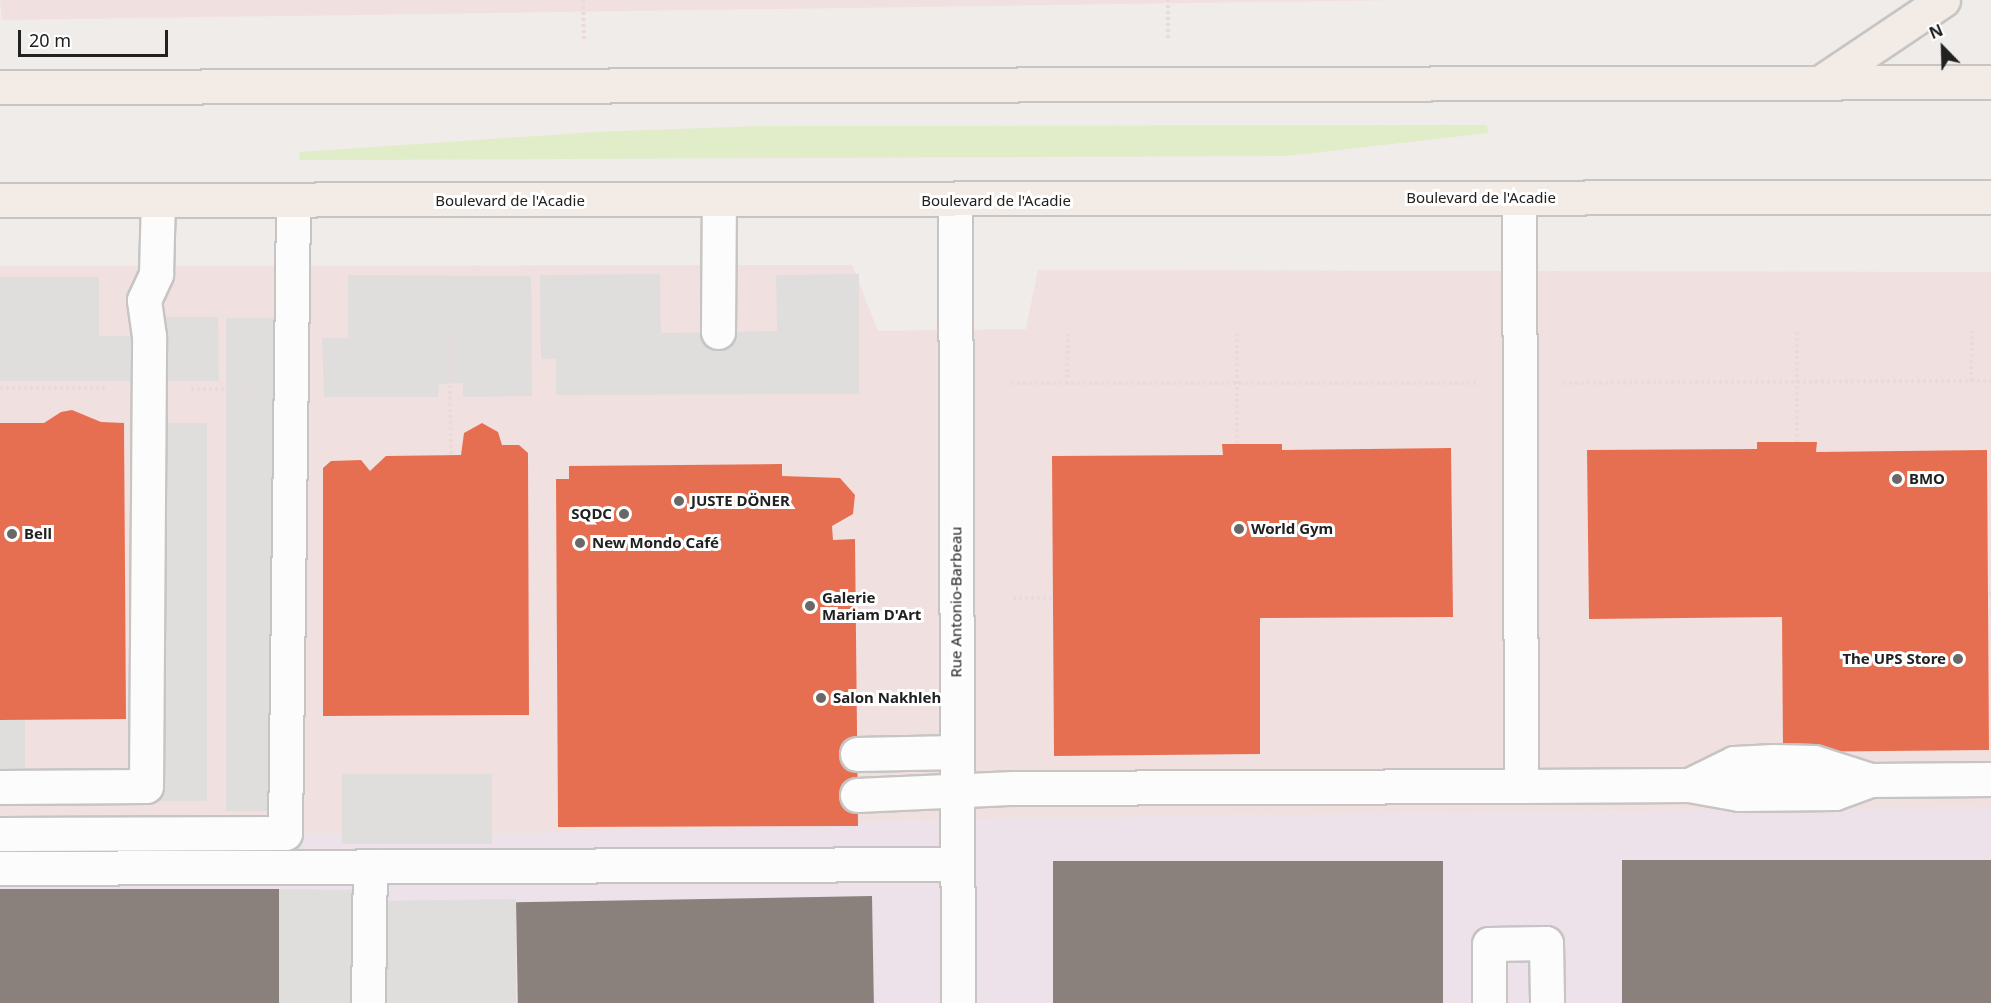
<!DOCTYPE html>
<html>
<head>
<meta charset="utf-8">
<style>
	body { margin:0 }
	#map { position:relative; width:1991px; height:1003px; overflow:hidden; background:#efece9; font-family:"Noto Sans",sans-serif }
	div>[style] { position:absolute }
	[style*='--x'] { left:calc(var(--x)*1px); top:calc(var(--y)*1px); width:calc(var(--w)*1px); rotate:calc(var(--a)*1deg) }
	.commercial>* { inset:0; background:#f1e0e0 }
	.industrial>* { inset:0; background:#ede2ea }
	.grass>* { inset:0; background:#e1ecc8 }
	.parking>* { inset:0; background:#dfdedd; transform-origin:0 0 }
	.shops>* { inset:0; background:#e76f51 }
	.industry>* { inset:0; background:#8a817c; transform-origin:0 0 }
	.path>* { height:4px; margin-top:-2px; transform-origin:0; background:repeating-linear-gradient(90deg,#ecdadb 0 3px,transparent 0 6px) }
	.roads { filter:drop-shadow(2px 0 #c6c5c4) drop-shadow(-2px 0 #c6c5c4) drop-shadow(0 2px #c6c5c4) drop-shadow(0 -2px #c6c5c4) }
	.minor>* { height:33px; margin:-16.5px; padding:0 16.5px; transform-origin:16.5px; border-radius:16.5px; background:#fdfcfc }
	.major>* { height:33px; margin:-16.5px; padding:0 16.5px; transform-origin:16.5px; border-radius:16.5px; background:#f2ebe6 }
	.dots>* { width:16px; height:16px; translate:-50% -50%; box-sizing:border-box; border:3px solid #fff; border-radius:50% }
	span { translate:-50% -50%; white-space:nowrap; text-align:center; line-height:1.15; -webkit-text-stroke:6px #fff; paint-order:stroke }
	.street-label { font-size:15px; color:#212121 }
	.poi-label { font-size:15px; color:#212121; font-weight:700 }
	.left { translate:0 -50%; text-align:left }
	.right { translate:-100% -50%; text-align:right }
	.north { position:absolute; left:1913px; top:18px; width:60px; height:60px; -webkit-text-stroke:4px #fff; paint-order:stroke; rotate:337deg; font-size:16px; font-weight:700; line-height:24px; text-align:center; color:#212121 }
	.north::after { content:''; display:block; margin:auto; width:21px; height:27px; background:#212121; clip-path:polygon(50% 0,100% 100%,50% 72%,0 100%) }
	.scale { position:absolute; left:18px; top:30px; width:150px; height:27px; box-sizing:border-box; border:3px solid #212121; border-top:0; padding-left:8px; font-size:18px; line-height:21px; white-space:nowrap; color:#212121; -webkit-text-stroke:4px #fff; paint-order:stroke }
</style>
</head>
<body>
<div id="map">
	<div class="commercial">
		<div style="clip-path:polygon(0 0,1402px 0,2px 20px)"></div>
		<div style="clip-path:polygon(852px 265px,878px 331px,1026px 329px,1038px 270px,1991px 272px,1991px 807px,1019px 818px,444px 836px,204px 831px,0 835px,0 266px)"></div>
	</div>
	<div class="industrial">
		<div style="clip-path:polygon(1991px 807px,1991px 1003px,0 1003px,0 835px,204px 831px,444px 836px,1019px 818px)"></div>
	</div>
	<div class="grass">
		<div style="clip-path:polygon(1487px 125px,1488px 133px,1286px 156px,299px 160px,300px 152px,596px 132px,761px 126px)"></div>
	</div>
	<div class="parking">
		<div style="clip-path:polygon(660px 274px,661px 333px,777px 331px,776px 275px,859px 274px,859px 394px,556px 395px,556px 359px,541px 359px,540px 275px)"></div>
		<div style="clip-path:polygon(348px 275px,531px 276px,532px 396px,463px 397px,463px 383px,439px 384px,438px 397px,324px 397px,322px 338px,348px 338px)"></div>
		<div style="clip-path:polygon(0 277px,99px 277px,99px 336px,148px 336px,147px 317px,218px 317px,219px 381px,0 381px)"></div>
		<div style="left:226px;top:318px;width:63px;height:493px"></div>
		<div style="left:148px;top:423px;width:59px;height:378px"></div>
		<div style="left:0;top:720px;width:25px;height:67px"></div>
		<div style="left:342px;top:774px;width:150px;height:70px"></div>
		<div style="clip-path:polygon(279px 889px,369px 890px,369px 901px,516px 899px,516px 1003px,279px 1003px)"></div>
	</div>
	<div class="shops">
		<div style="clip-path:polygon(72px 410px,101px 422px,124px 423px,126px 719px,0 720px,0 423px,44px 423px,61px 412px)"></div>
		<div style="clip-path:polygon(482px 423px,498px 432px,502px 445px,519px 445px,528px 453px,529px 715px,323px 716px,323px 468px,331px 461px,361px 460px,370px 471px,386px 456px,461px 455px,464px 433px)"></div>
		<div style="clip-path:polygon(1757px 442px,1817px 442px,1816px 452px,1987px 450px,1989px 750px,1783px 752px,1782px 617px,1589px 619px,1587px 450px,1757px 449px)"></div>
		<div style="clip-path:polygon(1222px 444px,1282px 444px,1282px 450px,1451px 448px,1453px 617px,1260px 618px,1260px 754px,1054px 756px,1052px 456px,1223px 455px)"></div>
		<div style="clip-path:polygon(782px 464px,782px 476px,840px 478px,855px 495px,853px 514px,832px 526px,833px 540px,855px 539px,858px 826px,558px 827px,556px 479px,569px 479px,569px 466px)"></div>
	</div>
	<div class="industry">
		<div style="left:1991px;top:860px;width:143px;height:369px;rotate:90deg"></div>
		<div style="left:1443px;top:861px;width:142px;height:390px;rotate:90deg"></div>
		<div style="left:279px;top:889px;width:114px;height:279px;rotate:90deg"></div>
		<div style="left:872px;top:896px;width:107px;height:356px;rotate:89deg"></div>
	</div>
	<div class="path">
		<div style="--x:583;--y:0;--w:40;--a:88.6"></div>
		<div style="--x:1168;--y:38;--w:38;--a:-90"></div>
		<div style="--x:1797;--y:332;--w:110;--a:90"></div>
		<div style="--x:449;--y:337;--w:118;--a:89"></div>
		<div style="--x:1971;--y:381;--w:50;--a:-88.9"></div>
		<div style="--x:1011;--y:383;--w:467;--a:0"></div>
		<div style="--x:1563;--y:383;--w:428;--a:-0.3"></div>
		<div style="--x:1067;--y:384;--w:50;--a:-88.9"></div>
		<div style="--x:0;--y:388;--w:107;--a:0"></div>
		<div style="--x:191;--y:389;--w:58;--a:0"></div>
		<div style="--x:1237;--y:444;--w:110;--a:-90"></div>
		<div style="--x:1988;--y:594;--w:3;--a:0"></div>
		<div style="--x:1013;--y:598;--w:40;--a:0"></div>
	</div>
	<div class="roads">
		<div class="minor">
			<div style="--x:955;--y:202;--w:801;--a:89.79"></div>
			<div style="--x:718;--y:332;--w:132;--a:-89.6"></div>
			<div style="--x:857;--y:754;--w:100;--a:-1.1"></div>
			<div style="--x:1689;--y:785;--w:50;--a:-26.1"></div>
			<div style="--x:1734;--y:763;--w:40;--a:-2.9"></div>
			<div style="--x:1774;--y:761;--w:40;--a:1.4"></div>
			<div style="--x:1814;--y:762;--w:59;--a:17.8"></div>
			<div style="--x:1521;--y:786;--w:168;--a:-0.3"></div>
			<div style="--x:1689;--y:785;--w:51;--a:10.2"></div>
			<div style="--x:1739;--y:794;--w:96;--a:-0.6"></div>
			<div style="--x:1835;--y:793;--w:37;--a:-20"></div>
			<div style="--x:1870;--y:780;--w:121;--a:-0.5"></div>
			<div style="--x:0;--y:787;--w:146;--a:-0.4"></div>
			<div style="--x:146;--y:786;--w:450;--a:-89.6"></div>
			<div style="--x:149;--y:336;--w:36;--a:-98"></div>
			<div style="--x:144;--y:300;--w:29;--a:-65"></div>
			<div style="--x:156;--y:274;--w:74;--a:-88.5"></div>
			<div style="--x:857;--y:795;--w:157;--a:-2.6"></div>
			<div style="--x:1014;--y:788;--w:507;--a:-0.23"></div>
			<div style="--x:1521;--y:786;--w:588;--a:-90.19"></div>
			<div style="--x:0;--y:834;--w:285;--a:-0.2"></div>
			<div style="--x:285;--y:833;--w:632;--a:-89.27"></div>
			<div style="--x:0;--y:868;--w:957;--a:-0.24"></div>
			<div style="--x:368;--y:1003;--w:136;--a:-89.2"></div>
			<div style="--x:1489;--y:1003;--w:59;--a:-90"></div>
			<div style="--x:1489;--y:944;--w:57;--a:-1"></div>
			<div style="--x:1546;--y:943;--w:60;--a:89"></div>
		</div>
		<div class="major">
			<div style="--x:1821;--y:82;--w:147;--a:-33.9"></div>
			<div style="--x:0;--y:87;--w:1991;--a:-0.14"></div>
			<div style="--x:0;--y:200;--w:1991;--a:-0.09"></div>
		</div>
	</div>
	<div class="dots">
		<div style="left:1897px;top:479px;background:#696867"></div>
		<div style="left:679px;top:501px;background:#696867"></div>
		<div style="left:624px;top:514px;background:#696867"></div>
		<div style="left:1239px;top:529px;background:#696867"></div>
		<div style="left:12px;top:534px;background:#696867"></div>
		<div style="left:580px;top:543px;background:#696867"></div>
		<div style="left:810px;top:606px;background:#696867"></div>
		<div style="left:1958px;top:659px;background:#696867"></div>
		<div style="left:821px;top:698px;background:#696867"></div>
	</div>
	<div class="street-label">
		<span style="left:1481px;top:198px">Boulevard de l'Acadie</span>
		<span style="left:510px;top:201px">Boulevard de l'Acadie</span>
		<span style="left:996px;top:201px">Boulevard de l'Acadie</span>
		<span style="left:956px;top:602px;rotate:-90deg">Rue Antonio-Barbeau</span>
	</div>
	<div class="poi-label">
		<span class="left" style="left:1909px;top:479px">BMO</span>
		<span class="left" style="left:691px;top:501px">JUSTE DÖNER</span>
		<span class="right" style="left:612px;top:514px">SQDC</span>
		<span class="left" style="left:1251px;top:529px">World Gym</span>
		<span class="left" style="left:24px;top:534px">Bell</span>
		<span class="left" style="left:592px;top:543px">New Mondo Café</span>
		<span class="left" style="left:822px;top:606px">Galerie<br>Mariam D'Art</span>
		<span class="right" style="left:1946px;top:659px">The UPS Store</span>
		<span class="left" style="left:833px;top:698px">Salon Nakhleh</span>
	</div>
	<div class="north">N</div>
	<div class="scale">20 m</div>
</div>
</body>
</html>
